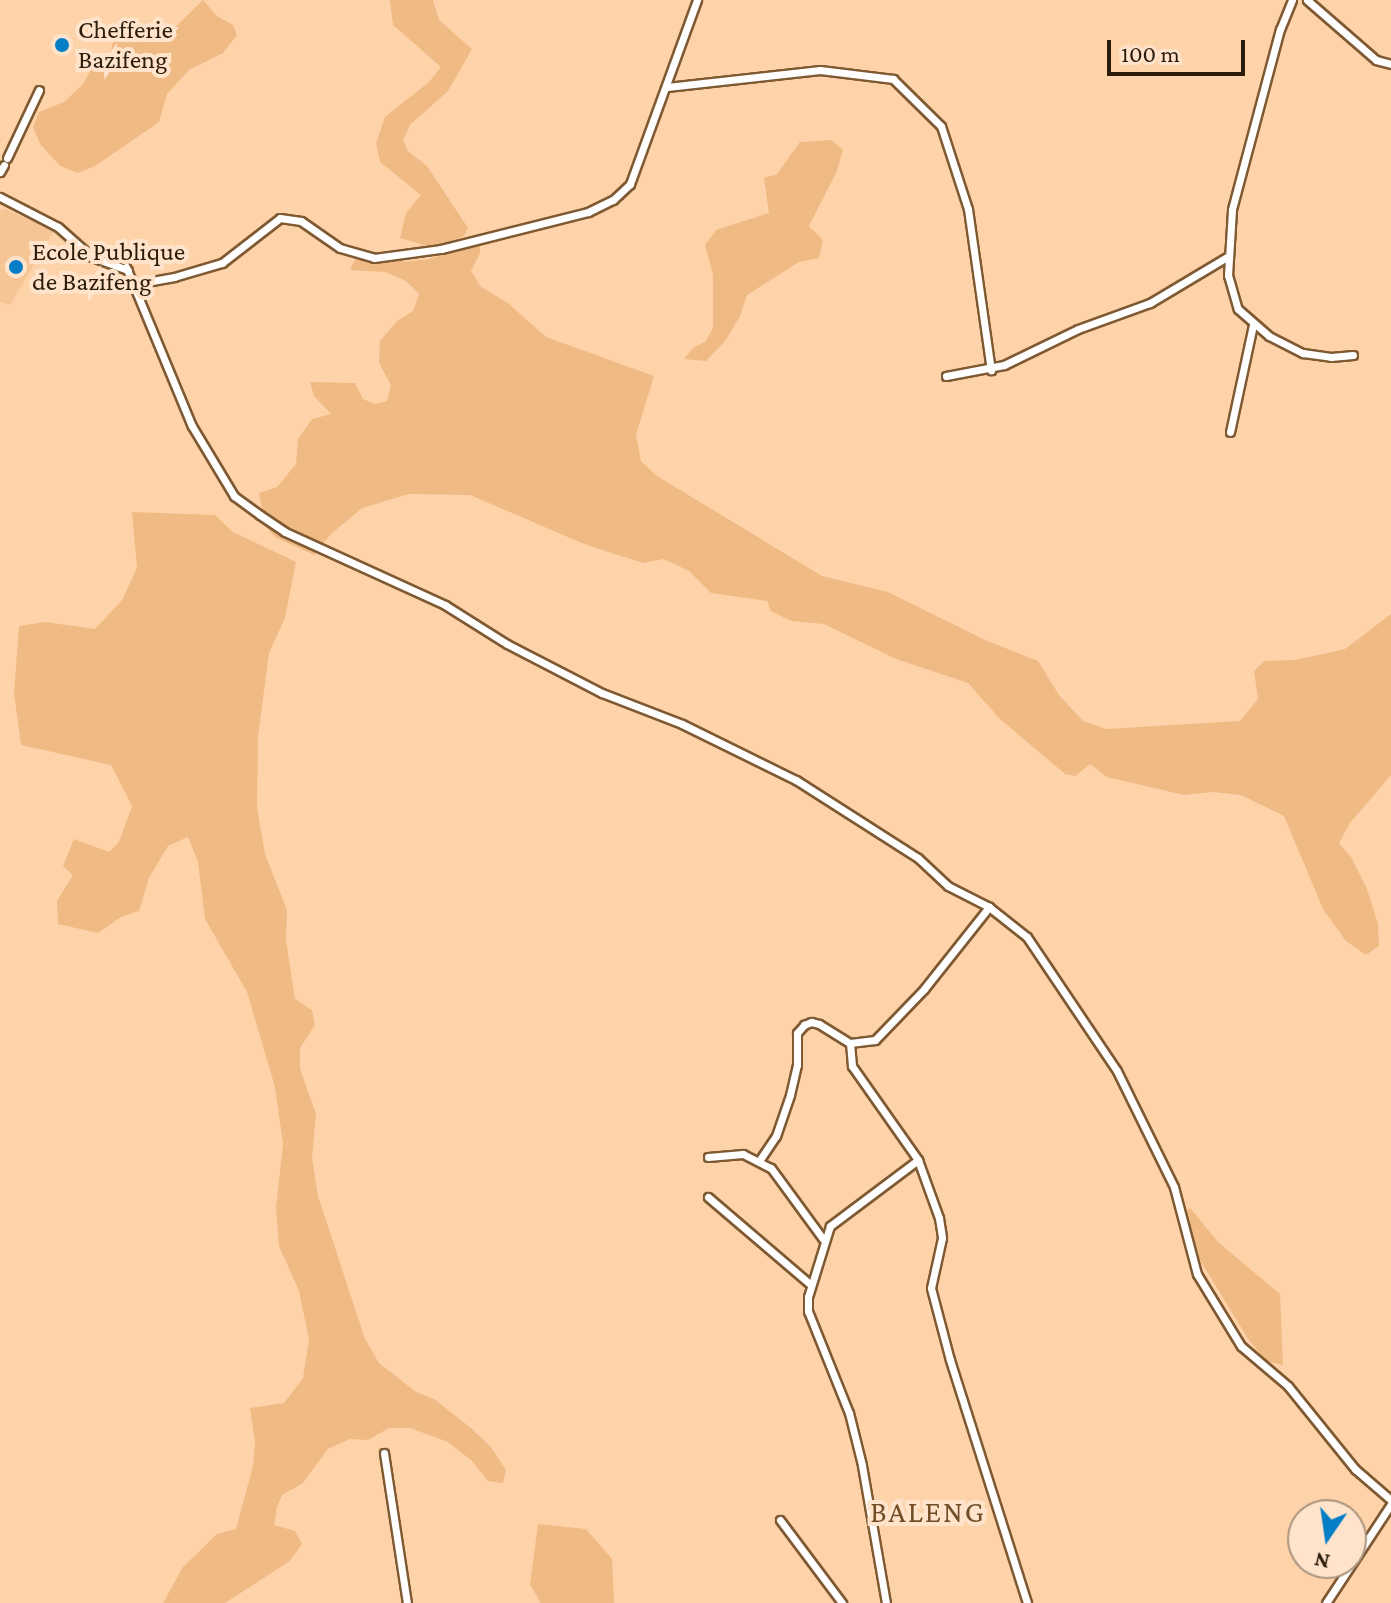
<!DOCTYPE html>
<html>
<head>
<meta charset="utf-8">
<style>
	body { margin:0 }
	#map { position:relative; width:1391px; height:1603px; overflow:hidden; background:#ffd3a9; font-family:"Crimson Pro",serif }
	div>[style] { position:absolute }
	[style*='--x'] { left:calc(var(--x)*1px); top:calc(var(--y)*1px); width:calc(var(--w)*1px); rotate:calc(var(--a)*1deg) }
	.built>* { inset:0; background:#f6c596 }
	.green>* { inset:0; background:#f0ba85 }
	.roads { filter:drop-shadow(2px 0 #7f5932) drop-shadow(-2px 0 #7f5932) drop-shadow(0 2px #7f5932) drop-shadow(0 -2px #7f5932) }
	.minor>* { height:7px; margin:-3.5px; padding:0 3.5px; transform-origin:3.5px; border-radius:3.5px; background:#fff }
	.dots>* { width:22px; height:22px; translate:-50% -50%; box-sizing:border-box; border:4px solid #ffe4cb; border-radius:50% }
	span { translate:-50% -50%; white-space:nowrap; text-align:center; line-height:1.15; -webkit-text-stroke:8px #ffe4cb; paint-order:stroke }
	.poi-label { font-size:26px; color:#2c1c0c }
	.left { translate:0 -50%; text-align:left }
	.quarter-label { font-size:30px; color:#724d26; letter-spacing:2px }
	.north { position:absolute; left:1287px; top:1499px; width:80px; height:80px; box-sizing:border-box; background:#ffe4cb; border:2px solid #ab947f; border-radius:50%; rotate:193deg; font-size:22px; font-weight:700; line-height:32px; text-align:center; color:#2c1c0c }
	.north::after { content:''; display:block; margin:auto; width:28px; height:36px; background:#067ec7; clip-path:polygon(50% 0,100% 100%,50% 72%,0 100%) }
	.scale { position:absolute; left:1107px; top:40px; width:138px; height:36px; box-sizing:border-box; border:4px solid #2c1c0c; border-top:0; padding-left:10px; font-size:24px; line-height:28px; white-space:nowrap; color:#2c1c0c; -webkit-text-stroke:6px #ffe4cb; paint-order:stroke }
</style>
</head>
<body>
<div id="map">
	<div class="built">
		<div style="clip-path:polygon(5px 209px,54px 231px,10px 305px,0 302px,0 211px)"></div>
	</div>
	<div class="green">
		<div style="clip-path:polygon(203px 0,217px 16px,233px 25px,237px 35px,223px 53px,189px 70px,167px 94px,159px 122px,95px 166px,78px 173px,60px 166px,40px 144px,33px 127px,39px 112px,64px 102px,83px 84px,93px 66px,111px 52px,114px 35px,166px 36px)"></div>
		<div style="clip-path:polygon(390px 0,433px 0,439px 20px,472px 49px,448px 91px,410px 125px,403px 140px,408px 151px,427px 166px,468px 228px,464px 236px,447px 243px,427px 246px,400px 238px,406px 213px,421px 195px,380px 162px,376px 143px,385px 117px,429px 82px,441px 67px,393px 25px)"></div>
		<div style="clip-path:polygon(831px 140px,843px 150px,837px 171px,809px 226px,823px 240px,819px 258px,799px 262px,747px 295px,740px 316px,726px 340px,706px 361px,684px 359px,694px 347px,705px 342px,713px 328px,713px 275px,705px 245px,716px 230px,769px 213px,764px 178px,777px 174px,800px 142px)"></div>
		<div style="clip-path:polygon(480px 245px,480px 253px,471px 271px,481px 287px,508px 303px,546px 337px,654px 376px,636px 435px,641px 461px,657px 476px,822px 576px,888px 592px,985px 640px,1038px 661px,1059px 695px,1083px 721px,1106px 729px,1240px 721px,1258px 699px,1254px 671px,1264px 661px,1295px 660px,1345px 649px,1391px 614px,1391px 775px,1350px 823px,1339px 843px,1351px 857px,1367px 889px,1378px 924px,1379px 946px,1366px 955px,1346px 941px,1323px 909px,1284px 816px,1241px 795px,1213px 792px,1184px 795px,1107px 777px,1090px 764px,1075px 776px,1065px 774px,999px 718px,968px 683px,896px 659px,824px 624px,791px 621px,771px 611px,767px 601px,711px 593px,689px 571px,664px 559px,643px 563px,584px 544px,470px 495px,409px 494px,362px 508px,331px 534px,314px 555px,275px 537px,265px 526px,259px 493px,277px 487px,296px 464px,298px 439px,312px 419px,331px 414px,314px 396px,310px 382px,355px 383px,363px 399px,375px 404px,387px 401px,391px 385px,379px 363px,380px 341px,397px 321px,413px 311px,419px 294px,406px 281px,385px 272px,350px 270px,354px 261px,361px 254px,405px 262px,428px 259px)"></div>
		<div style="clip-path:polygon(132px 512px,215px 515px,233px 532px,296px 562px,285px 618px,269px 653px,258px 737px,257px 808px,265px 854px,287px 910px,286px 940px,295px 999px,312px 1010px,315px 1025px,300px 1048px,300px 1069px,316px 1114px,312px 1158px,318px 1196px,365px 1339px,379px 1363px,416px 1392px,434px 1399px,471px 1428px,491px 1447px,506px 1470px,503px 1483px,488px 1481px,472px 1461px,448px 1442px,410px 1428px,389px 1428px,368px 1440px,350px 1439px,328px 1449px,303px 1483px,282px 1495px,277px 1507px,274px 1525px,295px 1531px,302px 1544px,290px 1561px,225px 1603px,163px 1603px,183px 1567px,217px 1534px,236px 1529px,253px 1466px,255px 1441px,250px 1408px,284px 1403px,303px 1378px,309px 1340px,299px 1291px,279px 1246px,276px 1208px,283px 1144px,275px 1087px,247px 992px,205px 919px,198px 862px,188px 837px,168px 846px,149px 878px,139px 911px,121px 917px,98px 933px,58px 924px,57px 901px,73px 875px,63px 866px,74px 839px,109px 852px,119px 842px,132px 806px,111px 765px,21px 745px,14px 693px,19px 626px,45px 622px,95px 629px,122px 600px,137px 568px)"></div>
		<div style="clip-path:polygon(1190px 1208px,1218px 1242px,1280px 1294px,1283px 1365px,1266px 1361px,1248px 1339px,1191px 1245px,1182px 1216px)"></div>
		<div style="clip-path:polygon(538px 1524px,586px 1529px,612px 1559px,614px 1603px,541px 1603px,530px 1585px)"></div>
	</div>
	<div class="roads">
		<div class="minor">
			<div style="--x:1292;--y:0;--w:31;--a:112"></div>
			<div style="--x:1280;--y:29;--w:187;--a:104.9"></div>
			<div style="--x:1232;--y:210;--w:65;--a:93.5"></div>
			<div style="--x:1228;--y:275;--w:35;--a:74"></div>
			<div style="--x:1238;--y:309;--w:41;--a:41.1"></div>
			<div style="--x:1269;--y:336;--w:38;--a:27"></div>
			<div style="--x:1303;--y:353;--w:28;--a:8"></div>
			<div style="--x:1331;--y:357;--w:22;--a:-5"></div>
			<div style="--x:1307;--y:0;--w:91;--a:41"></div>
			<div style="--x:1376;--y:60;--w:16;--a:15"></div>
			<div style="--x:667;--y:87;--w:154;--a:-6.3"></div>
			<div style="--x:820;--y:70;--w:74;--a:7"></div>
			<div style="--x:893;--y:79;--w:67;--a:44.4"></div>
			<div style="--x:941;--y:126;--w:87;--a:72"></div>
			<div style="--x:968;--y:209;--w:163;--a:81.9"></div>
			<div style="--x:7;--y:158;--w:75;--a:-64.8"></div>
			<div style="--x:0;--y:172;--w:8;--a:-60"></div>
			<div style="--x:0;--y:197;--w:65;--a:27.3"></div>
			<div style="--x:58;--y:227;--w:45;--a:41.4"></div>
			<div style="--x:92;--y:257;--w:38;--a:20"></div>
			<div style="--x:126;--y:267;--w:172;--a:67.5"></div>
			<div style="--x:192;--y:426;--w:82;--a:59"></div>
			<div style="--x:234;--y:496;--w:32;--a:36"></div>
			<div style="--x:260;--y:515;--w:30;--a:34"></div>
			<div style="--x:285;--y:532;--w:176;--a:24.5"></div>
			<div style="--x:445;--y:605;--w:73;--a:32.2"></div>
			<div style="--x:507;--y:644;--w:107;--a:27.3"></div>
			<div style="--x:602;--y:693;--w:86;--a:21.2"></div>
			<div style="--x:682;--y:724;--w:127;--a:26.2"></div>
			<div style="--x:796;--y:780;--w:145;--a:32.6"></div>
			<div style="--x:918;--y:858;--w:41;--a:43"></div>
			<div style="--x:948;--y:886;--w:46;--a:27.1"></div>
			<div style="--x:989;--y:907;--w:48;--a:38.3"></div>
			<div style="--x:1027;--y:937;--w:161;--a:56.1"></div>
			<div style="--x:1117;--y:1071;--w:129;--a:63.8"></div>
			<div style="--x:1174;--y:1187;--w:90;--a:75.2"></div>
			<div style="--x:1197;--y:1274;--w:84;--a:58.6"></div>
			<div style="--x:1241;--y:1346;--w:62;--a:40.4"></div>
			<div style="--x:1288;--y:1386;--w:107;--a:51.1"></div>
			<div style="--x:1355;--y:1469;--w:48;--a:40.7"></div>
			<div style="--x:133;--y:281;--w:4;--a:56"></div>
			<div style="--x:135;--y:284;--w:40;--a:-10"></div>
			<div style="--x:174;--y:277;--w:50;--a:-16.3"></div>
			<div style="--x:222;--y:263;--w:73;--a:-37.8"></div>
			<div style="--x:280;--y:218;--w:21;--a:8"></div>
			<div style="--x:301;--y:221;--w:47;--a:34.7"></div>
			<div style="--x:340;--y:248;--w:35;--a:16"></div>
			<div style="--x:374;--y:258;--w:68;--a:-7.7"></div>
			<div style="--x:441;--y:249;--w:152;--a:-14.1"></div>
			<div style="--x:588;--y:212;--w:28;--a:-26"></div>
			<div style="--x:613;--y:200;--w:23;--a:-43"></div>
			<div style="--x:630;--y:184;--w:196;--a:-70"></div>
			<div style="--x:946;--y:376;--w:59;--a:-10.7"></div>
			<div style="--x:1004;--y:365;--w:82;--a:-25.9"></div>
			<div style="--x:1078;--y:329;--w:77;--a:-19.9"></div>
			<div style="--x:1150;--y:303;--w:90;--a:-30.9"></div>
			<div style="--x:1230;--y:432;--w:109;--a:-77.9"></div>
			<div style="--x:850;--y:1043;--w:23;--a:85"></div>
			<div style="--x:852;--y:1066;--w:115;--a:54.9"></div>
			<div style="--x:918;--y:1160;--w:62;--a:70.1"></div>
			<div style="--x:939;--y:1218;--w:20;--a:81"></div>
			<div style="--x:942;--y:1238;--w:51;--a:102.4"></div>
			<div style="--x:931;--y:1288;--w:74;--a:75.2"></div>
			<div style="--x:950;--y:1360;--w:255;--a:72.4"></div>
			<div style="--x:708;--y:1157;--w:35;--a:-5"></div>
			<div style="--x:743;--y:1154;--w:31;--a:27"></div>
			<div style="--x:771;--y:1168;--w:88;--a:53.8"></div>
			<div style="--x:759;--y:1161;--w:30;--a:-56"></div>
			<div style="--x:776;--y:1136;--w:43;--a:-71.1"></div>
			<div style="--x:790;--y:1095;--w:31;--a:-77"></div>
			<div style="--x:797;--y:1065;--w:32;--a:-90"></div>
			<div style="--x:797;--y:1033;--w:11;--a:-49"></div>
			<div style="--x:804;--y:1025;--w:8;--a:-23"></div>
			<div style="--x:811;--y:1022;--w:8;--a:14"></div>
			<div style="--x:819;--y:1024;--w:36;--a:32"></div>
			<div style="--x:850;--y:1043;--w:25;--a:-7"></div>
			<div style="--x:875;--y:1040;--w:71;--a:-46.1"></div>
			<div style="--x:924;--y:989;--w:105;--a:-51.6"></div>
			<div style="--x:708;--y:1197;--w:135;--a:40.5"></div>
			<div style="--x:384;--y:1453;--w:152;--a:81.3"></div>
			<div style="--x:780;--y:1520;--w:104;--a:53.2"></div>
			<div style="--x:886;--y:1603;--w:140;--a:-99.9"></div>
			<div style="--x:862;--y:1465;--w:54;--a:-104"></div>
			<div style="--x:849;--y:1413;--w:110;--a:-111.9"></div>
			<div style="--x:808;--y:1311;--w:14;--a:-90"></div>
			<div style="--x:808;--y:1297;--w:74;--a:-72.8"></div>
			<div style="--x:830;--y:1226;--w:110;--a:-36.9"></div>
			<div style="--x:1326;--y:1603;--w:118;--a:-56.7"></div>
		</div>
	</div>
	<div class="dots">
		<div style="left:62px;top:45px;background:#067ec7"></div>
		<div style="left:16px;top:267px;background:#067ec7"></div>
	</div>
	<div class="poi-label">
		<span class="left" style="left:78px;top:45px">Chefferie<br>Bazifeng</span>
		<span class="left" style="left:32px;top:267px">Ecole Publique<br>de Bazifeng</span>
	</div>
	<div class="quarter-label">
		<span style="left:928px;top:1512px">BALENG</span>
	</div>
	<div class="north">N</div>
	<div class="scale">100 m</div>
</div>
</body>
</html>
